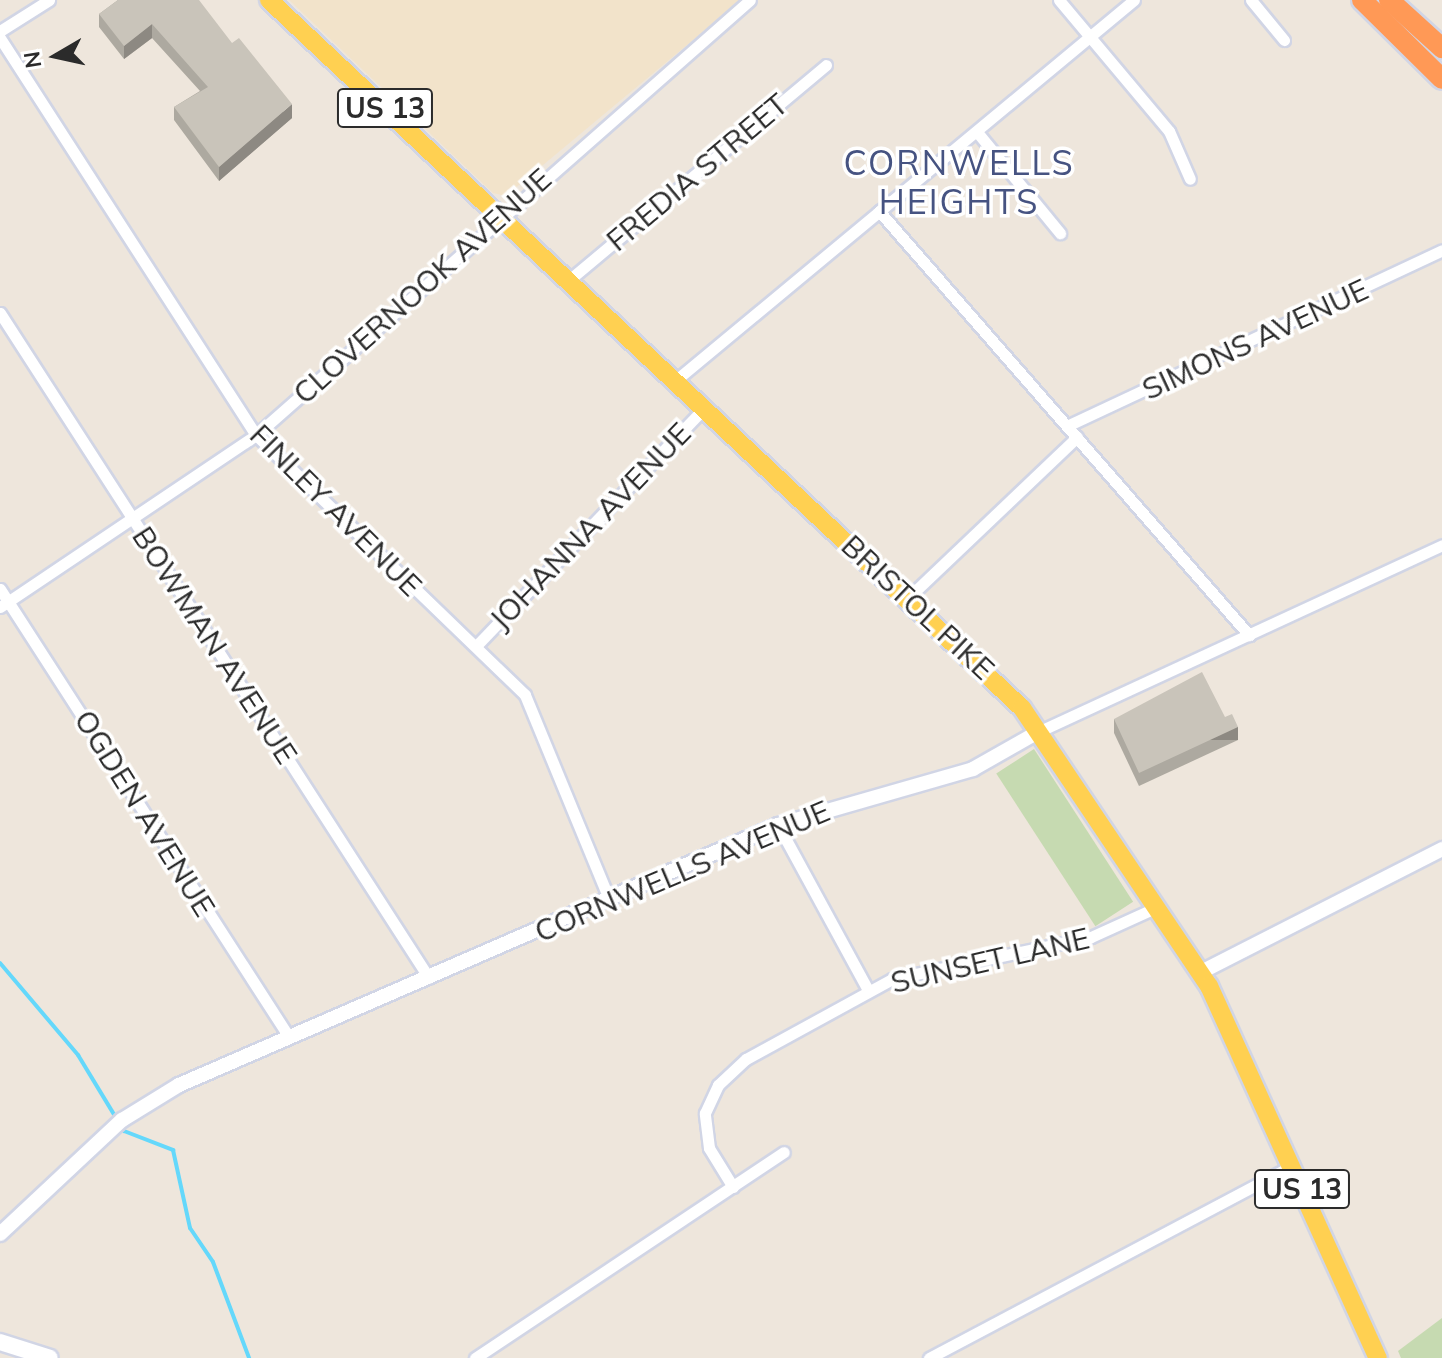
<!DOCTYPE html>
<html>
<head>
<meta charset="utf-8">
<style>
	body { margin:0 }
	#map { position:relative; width:1442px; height:1358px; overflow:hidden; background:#eee6dc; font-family:Mulish,sans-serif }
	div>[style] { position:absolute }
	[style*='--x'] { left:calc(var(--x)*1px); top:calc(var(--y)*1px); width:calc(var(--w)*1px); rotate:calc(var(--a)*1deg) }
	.education>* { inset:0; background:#f2e3ca }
	.cemetery>* { inset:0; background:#c6dab1; transform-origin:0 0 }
	.stream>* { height:4px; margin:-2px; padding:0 2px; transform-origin:2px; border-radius:2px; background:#64d8fb }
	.roads { filter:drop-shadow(2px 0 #d1d5e5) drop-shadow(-2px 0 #d1d5e5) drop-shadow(0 2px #d1d5e5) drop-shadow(0 -2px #d1d5e5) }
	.minor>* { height:11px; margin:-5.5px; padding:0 5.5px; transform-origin:5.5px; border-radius:5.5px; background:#fff }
	.tertiary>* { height:14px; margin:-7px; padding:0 7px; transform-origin:7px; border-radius:7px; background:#fff }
	.secondary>* { height:16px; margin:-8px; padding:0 8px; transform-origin:8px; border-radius:8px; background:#fff }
	.primary>* { height:18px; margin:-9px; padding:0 9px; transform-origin:9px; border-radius:9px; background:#ffd051 }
	.motorway>* { height:20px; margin:-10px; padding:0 10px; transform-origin:10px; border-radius:10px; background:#ff9956 }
	.wall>* { inset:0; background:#ada9a0 }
	.shaded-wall>* { inset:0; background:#8d8982; transform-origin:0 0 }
	.building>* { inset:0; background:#c9c4ba }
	span { translate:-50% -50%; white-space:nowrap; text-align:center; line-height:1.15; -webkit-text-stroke:7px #fff; paint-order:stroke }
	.shield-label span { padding:2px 6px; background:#fff; border:2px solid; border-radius:6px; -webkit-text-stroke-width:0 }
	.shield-label { font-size:28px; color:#2b2b2b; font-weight:700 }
	.street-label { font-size:30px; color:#2b2b2b }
	.quarter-label { font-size:34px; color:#465381; letter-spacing:2px }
	.north { position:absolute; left:16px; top:16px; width:80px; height:80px; -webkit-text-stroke:6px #fff; paint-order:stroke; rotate:261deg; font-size:22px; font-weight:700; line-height:32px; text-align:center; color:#2b2b2b }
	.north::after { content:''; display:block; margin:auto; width:28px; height:36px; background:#2b2b2b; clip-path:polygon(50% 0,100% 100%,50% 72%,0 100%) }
</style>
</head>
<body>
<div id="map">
	<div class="education">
		<div style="clip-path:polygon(289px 0,741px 0,506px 196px,493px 193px)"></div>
	</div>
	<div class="cemetery">
		<div style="left:1034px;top:749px;width:182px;height:45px;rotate:57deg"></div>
		<div style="clip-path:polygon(1442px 1318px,1442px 1358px,1401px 1358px,1398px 1351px)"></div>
	</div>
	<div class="stream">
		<div style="--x:0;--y:963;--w:121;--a:49.7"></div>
		<div style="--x:78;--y:1055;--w:89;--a:58.8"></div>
		<div style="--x:124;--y:1131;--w:53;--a:21.2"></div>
		<div style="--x:173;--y:1150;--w:80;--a:77.7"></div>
		<div style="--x:190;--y:1228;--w:41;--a:55.9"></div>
		<div style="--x:213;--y:1262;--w:103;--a:69.4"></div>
	</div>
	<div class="roads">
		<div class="minor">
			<div style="--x:1059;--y:0;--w:171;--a:50"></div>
			<div style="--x:1169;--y:131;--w:52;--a:66.4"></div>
			<div style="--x:1251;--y:0;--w:52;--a:50.5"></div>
			<div style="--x:0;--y:31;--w:58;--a:-32.3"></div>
			<div style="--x:0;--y:38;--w:472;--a:57.2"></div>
			<div style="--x:256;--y:435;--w:374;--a:44"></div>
			<div style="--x:525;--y:695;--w:221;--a:67.6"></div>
			<div style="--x:977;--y:132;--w:131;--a:50.6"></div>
			<div style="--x:879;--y:211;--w:563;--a:48.89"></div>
			<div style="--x:569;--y:280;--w:335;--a:-39.9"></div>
			<div style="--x:0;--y:313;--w:791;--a:57.17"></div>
			<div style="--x:676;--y:380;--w:595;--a:-39.68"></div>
			<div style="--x:1067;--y:426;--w:414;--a:-25.1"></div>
			<div style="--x:0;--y:589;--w:533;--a:57.17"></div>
			<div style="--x:909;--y:597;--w:232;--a:-43.6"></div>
			<div style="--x:0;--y:607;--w:308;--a:-33.9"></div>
			<div style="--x:256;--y:435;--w:658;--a:-41.37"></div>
			<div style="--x:476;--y:646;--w:331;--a:-46.2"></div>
			<div style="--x:1040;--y:731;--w:443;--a:-24.8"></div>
			<div style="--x:778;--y:825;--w:188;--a:61.4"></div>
			<div style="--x:733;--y:1187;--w:46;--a:-121.6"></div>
			<div style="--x:709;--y:1148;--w:35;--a:-97"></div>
			<div style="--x:705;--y:1113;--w:31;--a:-65"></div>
			<div style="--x:718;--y:1085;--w:38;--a:-43"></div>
			<div style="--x:746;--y:1059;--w:166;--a:-28.7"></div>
			<div style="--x:892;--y:979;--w:203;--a:-11.9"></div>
			<div style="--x:1091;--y:937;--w:72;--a:-24.4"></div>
			<div style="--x:475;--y:1358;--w:371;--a:-33.7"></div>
			<div style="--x:929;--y:1358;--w:411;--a:-27.9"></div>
		</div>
		<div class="tertiary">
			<div style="--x:1201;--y:972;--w:271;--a:-27"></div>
			<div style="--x:0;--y:1234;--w:167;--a:-43.1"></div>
			<div style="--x:122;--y:1120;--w:67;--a:-31.6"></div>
			<div style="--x:179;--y:1085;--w:653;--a:-23.46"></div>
			<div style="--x:778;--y:825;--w:203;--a:-16"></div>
			<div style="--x:973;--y:769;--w:77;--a:-29.6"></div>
		</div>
		<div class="secondary">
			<div style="--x:0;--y:1342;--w:52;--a:17.7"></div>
		</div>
		<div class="primary">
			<div style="--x:269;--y:0;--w:1034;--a:43.24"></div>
			<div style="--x:1022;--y:708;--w:335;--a:56.1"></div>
			<div style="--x:1209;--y:986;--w:409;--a:65.6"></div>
		</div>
		<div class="motorway">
			<div style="--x:1362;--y:0;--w:112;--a:44.6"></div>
			<div style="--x:1389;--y:0;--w:72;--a:42.2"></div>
		</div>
	</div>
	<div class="wall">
		<div style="clip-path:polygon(118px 0,292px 118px,219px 181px,174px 120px,174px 107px,200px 91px,152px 38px,124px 59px,99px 27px,99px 14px)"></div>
		<div style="clip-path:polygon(1114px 719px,1238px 740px,1139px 786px,1114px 733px)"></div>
	</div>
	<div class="shaded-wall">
		<div style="clip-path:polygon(152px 24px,152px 38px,124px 59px,124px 46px)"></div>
		<div style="clip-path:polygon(292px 104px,292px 118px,219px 181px,219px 167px)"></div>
		<div style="left:1238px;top:727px;width:13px;height:109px;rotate:90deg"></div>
	</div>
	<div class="building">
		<div style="clip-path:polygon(118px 0,199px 0,232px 43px,239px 38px,292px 104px,219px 167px,174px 107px,208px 87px,152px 24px,124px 46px,99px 14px)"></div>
		<div style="clip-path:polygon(1202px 672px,1225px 717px,1232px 714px,1238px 727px,1139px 773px,1114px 719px)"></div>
	</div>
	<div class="shield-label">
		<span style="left:385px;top:108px">US 13</span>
		<span style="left:1302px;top:1189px">US 13</span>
	</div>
	<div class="street-label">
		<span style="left:697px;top:172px;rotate:-40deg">FREDIA STREET</span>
		<span style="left:422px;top:286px;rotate:-42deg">CLOVERNOOK AVENUE</span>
		<span style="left:1255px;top:339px;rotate:-25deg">SIMONS AVENUE</span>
		<span style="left:336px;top:510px;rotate:45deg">FINLEY AVENUE</span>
		<span style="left:590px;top:526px;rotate:-46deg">JOHANNA AVENUE</span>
		<span style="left:918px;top:607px;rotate:43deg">BRISTOL PIKE</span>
		<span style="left:215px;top:645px;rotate:57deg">BOWMAN AVENUE</span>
		<span style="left:145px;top:813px;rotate:58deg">OGDEN AVENUE</span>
		<span style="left:682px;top:871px;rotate:-23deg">CORNWELLS AVENUE</span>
		<span style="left:990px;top:960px;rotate:-13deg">SUNSET LANE</span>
	</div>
	<div class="quarter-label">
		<span style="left:959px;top:182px">CORNWELLS<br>HEIGHTS</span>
	</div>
	<div class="north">N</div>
</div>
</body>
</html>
